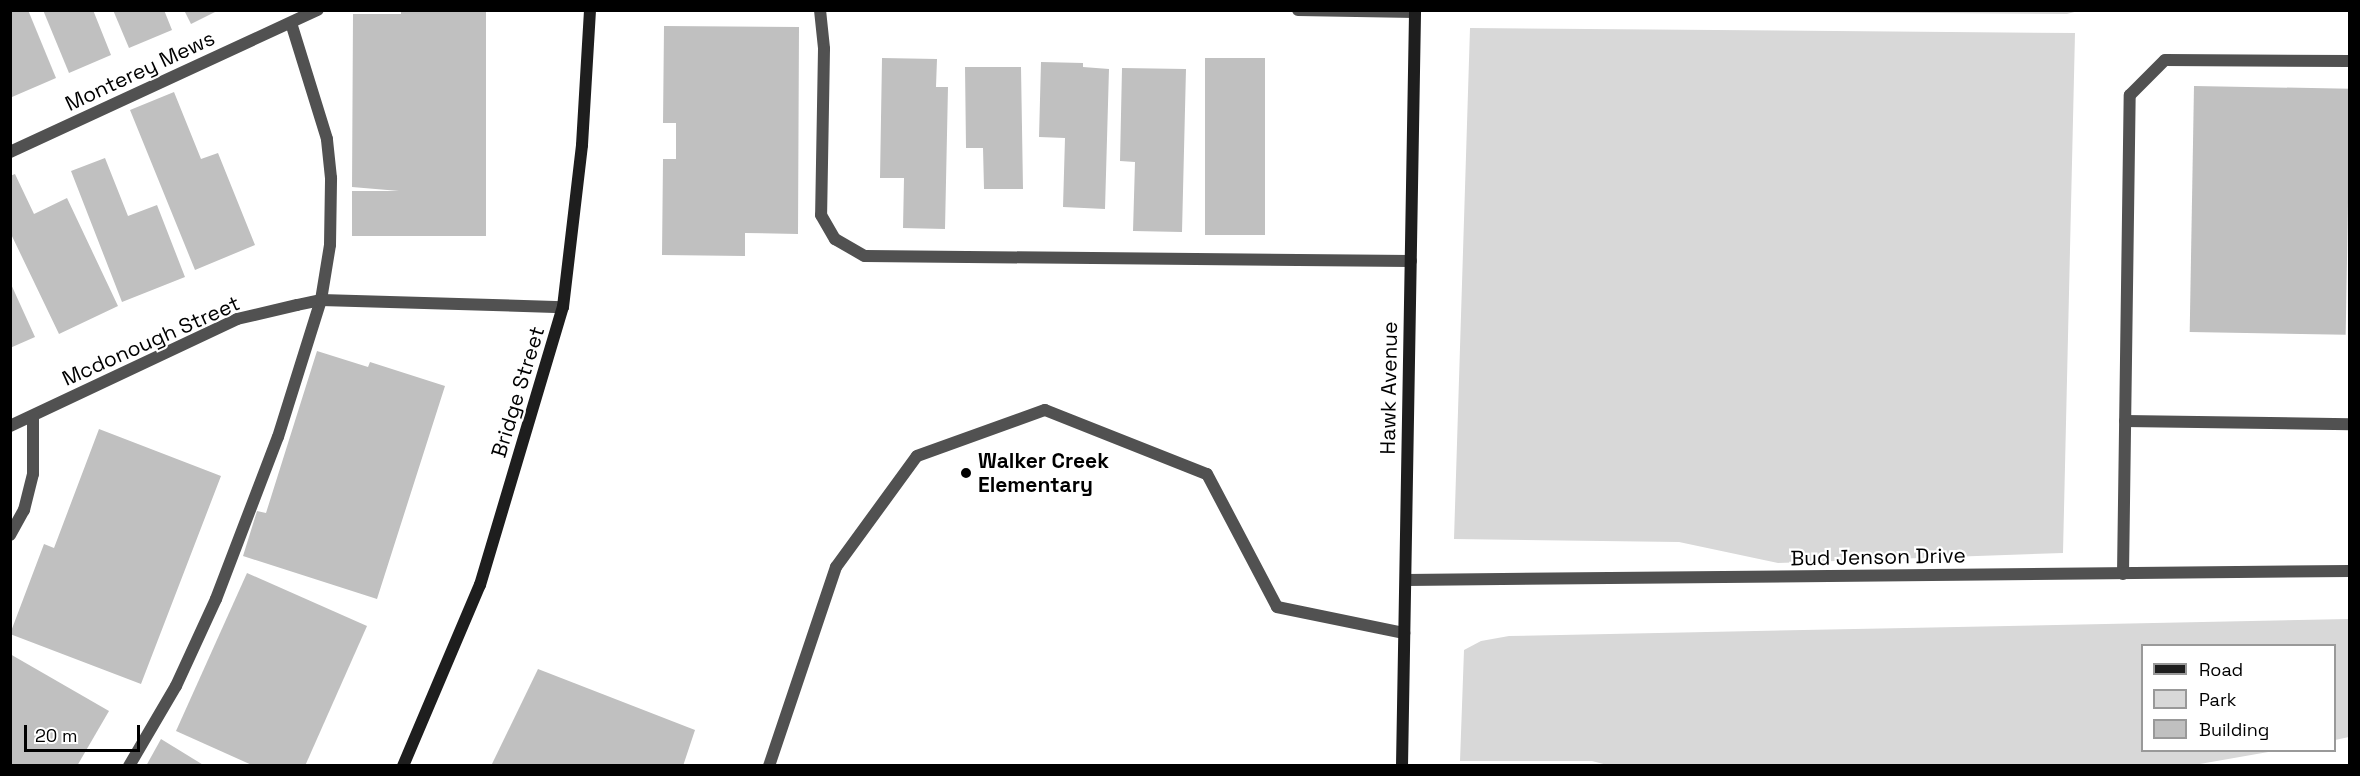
<!DOCTYPE html>
<html>
<head>
<meta charset="utf-8">
<style>
	body { margin:0 }
	#map { position:relative; width:2360px; height:776px; overflow:hidden; background:#fff; font-family:"Space Grotesk",sans-serif }
	div>[style] { position:absolute }
	[style*='--x'] { left:calc(var(--x)*1px); top:calc(var(--y)*1px); width:calc(var(--w)*1px); rotate:calc(var(--a)*1deg) }
	.green>* { inset:0; background:#d8d8d8 }
	.building>* { inset:0; background:#c0c0c0; transform-origin:0 0 }
	.lane>* { height:12px; margin:-6px; padding:0 6px; transform-origin:6px; border-radius:6px; background:#515151 }
	.street>* { height:12px; margin:-6px; padding:0 6px; transform-origin:6px; border-radius:6px; background:#515151 }
	.secondary>* { height:12px; margin:-6px; padding:0 6px; transform-origin:6px; border-radius:6px; background:#1e1e1e }
	.dots>* { width:16px; height:16px; translate:-50% -50%; box-sizing:border-box; border:3px solid #fff; border-radius:50% }
	span { translate:-50% -50%; white-space:nowrap; text-align:center; line-height:1.15; -webkit-text-stroke:4.5px #fff; paint-order:stroke }
	.street-label { font-size:21px; color:#000 }
	.poi-label { font-size:21px; color:#000; font-weight:700 }
	.left { translate:0 -50%; text-align:left }
	.frame { position:absolute; inset:0; border:12px solid #000; pointer-events:none }
	.legend { position:absolute; left:2141px; top:644px; width:195px; height:108px; box-sizing:border-box; background:#fff; border:2px solid #999; margin:0; padding:8px 10px; list-style:none; font-size:18px; color:#000 }
	.legend li { display:flex; align-items:center; gap:12px; height:30px }
	.legend b { width:30px; border:2px solid #999 }
	.scale { position:absolute; left:24px; top:725px; width:116px; height:27px; box-sizing:border-box; border:3px solid #000; border-top:0; padding-left:8px; font-size:18px; line-height:21px; white-space:nowrap; color:#000; -webkit-text-stroke:4px #fff; paint-order:stroke }
</style>
</head>
<body>
<div id="map">
	<div class="green">
		<div style="clip-path:polygon(1675px 11px,2078px 11px,2067px 14px)"></div>
		<div style="clip-path:polygon(1470px 28px,2075px 33px,2063px 553px,1778px 563px,1679px 542px,1454px 539px)"></div>
		<div style="clip-path:polygon(2349px 619px,2349px 737px,2335px 740px,2334px 646px,2142px 646px,2142px 750px,2274px 751px,2194px 765px,1611px 766px,1592px 761px,1460px 761px,1464px 650px,1481px 641px,1509px 636px)"></div>
	</div>
	<div class="building">
		<div style="clip-path:polygon(10px 10px,28px 10px,56px 78px,12px 97px)"></div>
		<div style="clip-path:polygon(43px 10px,93px 10px,111px 55px,69px 73px)"></div>
		<div style="clip-path:polygon(113px 10px,164px 10px,172px 30px,129px 48px)"></div>
		<div style="clip-path:polygon(184px 10px,219px 10px,191px 24px)"></div>
		<div style="clip-path:polygon(401px 10px,486px 10px,486px 236px,352px 236px,352px 191px,399px 191px,352px 187px,353px 14px,401px 14px)"></div>
		<div style="clip-path:polygon(664px 26px,799px 27px,798px 234px,745px 233px,745px 256px,662px 255px,663px 159px,676px 159px,676px 123px,663px 123px)"></div>
		<div style="clip-path:polygon(882px 58px,937px 59px,936px 87px,948px 87px,945px 229px,903px 228px,904px 178px,880px 178px)"></div>
		<div style="left:1205px;top:58px;width:60px;height:177px"></div>
		<div style="clip-path:polygon(1041px 62px,1083px 63px,1083px 67px,1109px 69px,1105px 209px,1063px 207px,1065px 138px,1039px 137px)"></div>
		<div style="clip-path:polygon(965px 67px,1021px 67px,1023px 189px,984px 189px,983px 148px,966px 148px)"></div>
		<div style="clip-path:polygon(1122px 68px,1186px 69px,1182px 232px,1133px 231px,1135px 162px,1120px 161px)"></div>
		<div style="left:2194px;top:86px;width:156px;height:246px;rotate:1deg"></div>
		<div style="clip-path:polygon(174px 92px,201px 159px,218px 153px,255px 245px,195px 270px,130px 110px)"></div>
		<div style="clip-path:polygon(105px 158px,128px 216px,157px 205px,185px 277px,122px 302px,71px 171px)"></div>
		<div style="clip-path:polygon(15px 174px,34px 214px,67px 198px,118px 306px,59px 334px,10px 232px,10px 176px)"></div>
		<div style="clip-path:polygon(10px 282px,35px 337px,10px 348px)"></div>
		<div style="clip-path:polygon(317px 351px,368px 367px,370px 362px,445px 386px,377px 599px,243px 556px,257px 511px,266px 513px)"></div>
		<div style="clip-path:polygon(99px 429px,221px 476px,141px 684px,10px 634px,44px 544px,54px 548px)"></div>
		<div style="clip-path:polygon(247px 573px,367px 626px,305px 766px,254px 766px,176px 731px)"></div>
		<div style="clip-path:polygon(10px 654px,109px 711px,77px 766px,10px 766px)"></div>
		<div style="clip-path:polygon(538px 669px,695px 730px,683px 766px,491px 766px)"></div>
		<div style="clip-path:polygon(161px 739px,205px 766px,146px 766px)"></div>
	</div>
	<div class="lane">
		<div style="--x:820;--y:10;--w:39;--a:84"></div>
		<div style="--x:824;--y:49;--w:166;--a:91"></div>
		<div style="--x:821;--y:215;--w:28;--a:60"></div>
		<div style="--x:835;--y:239;--w:34;--a:30"></div>
		<div style="--x:865;--y:256;--w:546;--a:0.52"></div>
		<div style="--x:1298;--y:10;--w:117;--a:1"></div>
		<div style="--x:2125;--y:421;--w:225;--a:0.8"></div>
		<div style="--x:2123;--y:574;--w:479;--a:-89.2"></div>
		<div style="--x:2130;--y:95;--w:49;--a:-45"></div>
		<div style="--x:2165;--y:60;--w:185;--a:0.3"></div>
		<div style="--x:129;--y:766;--w:93;--a:-59.6"></div>
		<div style="--x:176;--y:686;--w:96;--a:-65.3"></div>
		<div style="--x:216;--y:599;--w:173;--a:-69.1"></div>
		<div style="--x:278;--y:437;--w:144;--a:-72.6"></div>
		<div style="--x:321;--y:300;--w:56;--a:-80.7"></div>
		<div style="--x:330;--y:245;--w:67;--a:-89.1"></div>
		<div style="--x:331;--y:178;--w:39;--a:-96"></div>
		<div style="--x:327;--y:139;--w:121;--a:-107.2"></div>
		<div style="--x:769;--y:766;--w:210;--a:-71.4"></div>
		<div style="--x:836;--y:567;--w:137;--a:-53.9"></div>
		<div style="--x:917;--y:456;--w:136;--a:-19.8"></div>
		<div style="--x:1045;--y:410;--w:174;--a:21.6"></div>
		<div style="--x:1207;--y:474;--w:150;--a:62.2"></div>
		<div style="--x:1277;--y:607;--w:130;--a:11.6"></div>
	</div>
	<div class="street">
		<div style="--x:10;--y:152;--w:339;--a:-24.8"></div>
		<div style="--x:10;--y:426;--w:251;--a:-25.2"></div>
		<div style="--x:237;--y:319;--w:62;--a:-13.1"></div>
		<div style="--x:297;--y:305;--w:25;--a:-12"></div>
		<div style="--x:321;--y:300;--w:242;--a:1.7"></div>
		<div style="--x:10;--y:535;--w:29;--a:-61"></div>
		<div style="--x:24;--y:510;--w:37;--a:-76"></div>
		<div style="--x:33;--y:474;--w:58;--a:-90"></div>
		<div style="--x:1406;--y:580;--w:944;--a:-0.55"></div>
	</div>
	<div class="secondary">
		<div style="--x:403;--y:766;--w:197;--a:-67"></div>
		<div style="--x:480;--y:585;--w:290;--a:-73.4"></div>
		<div style="--x:563;--y:307;--w:163;--a:-83.3"></div>
		<div style="--x:582;--y:145;--w:135;--a:-86.6"></div>
		<div style="--x:1402;--y:766;--w:756;--a:-89.01"></div>
	</div>
	<div class="dots">
		<div style="left:966px;top:473px;background:#000"></div>
	</div>
	<div class="street-label">
		<span style="left:140px;top:71px;rotate:-25deg">Monterey Mews</span>
		<span style="left:151px;top:341px;rotate:-24deg">Mcdonough Street</span>
		<span style="left:1389px;top:388px;rotate:-89deg">Hawk Avenue</span>
		<span style="left:518px;top:392px;rotate:-73deg">Bridge Street</span>
		<span style="left:1878px;top:557px;rotate:-1deg">Bud Jenson Drive</span>
	</div>
	<div class="poi-label">
		<span class="left" style="left:978px;top:473px">Walker Creek<br>Elementary</span>
	</div>
	<div class="frame"></div>
	<ul class="legend">
	<li><b style="height:8px;background:#1e1e1e"></b>Road</li>
	<li><b style="height:16px;background:#d8d8d8"></b>Park</li>
	<li><b style="height:16px;background:#c0c0c0"></b>Building</li>
	</ul>
	<div class="scale">20 m</div>
</div>
</body>
</html>
